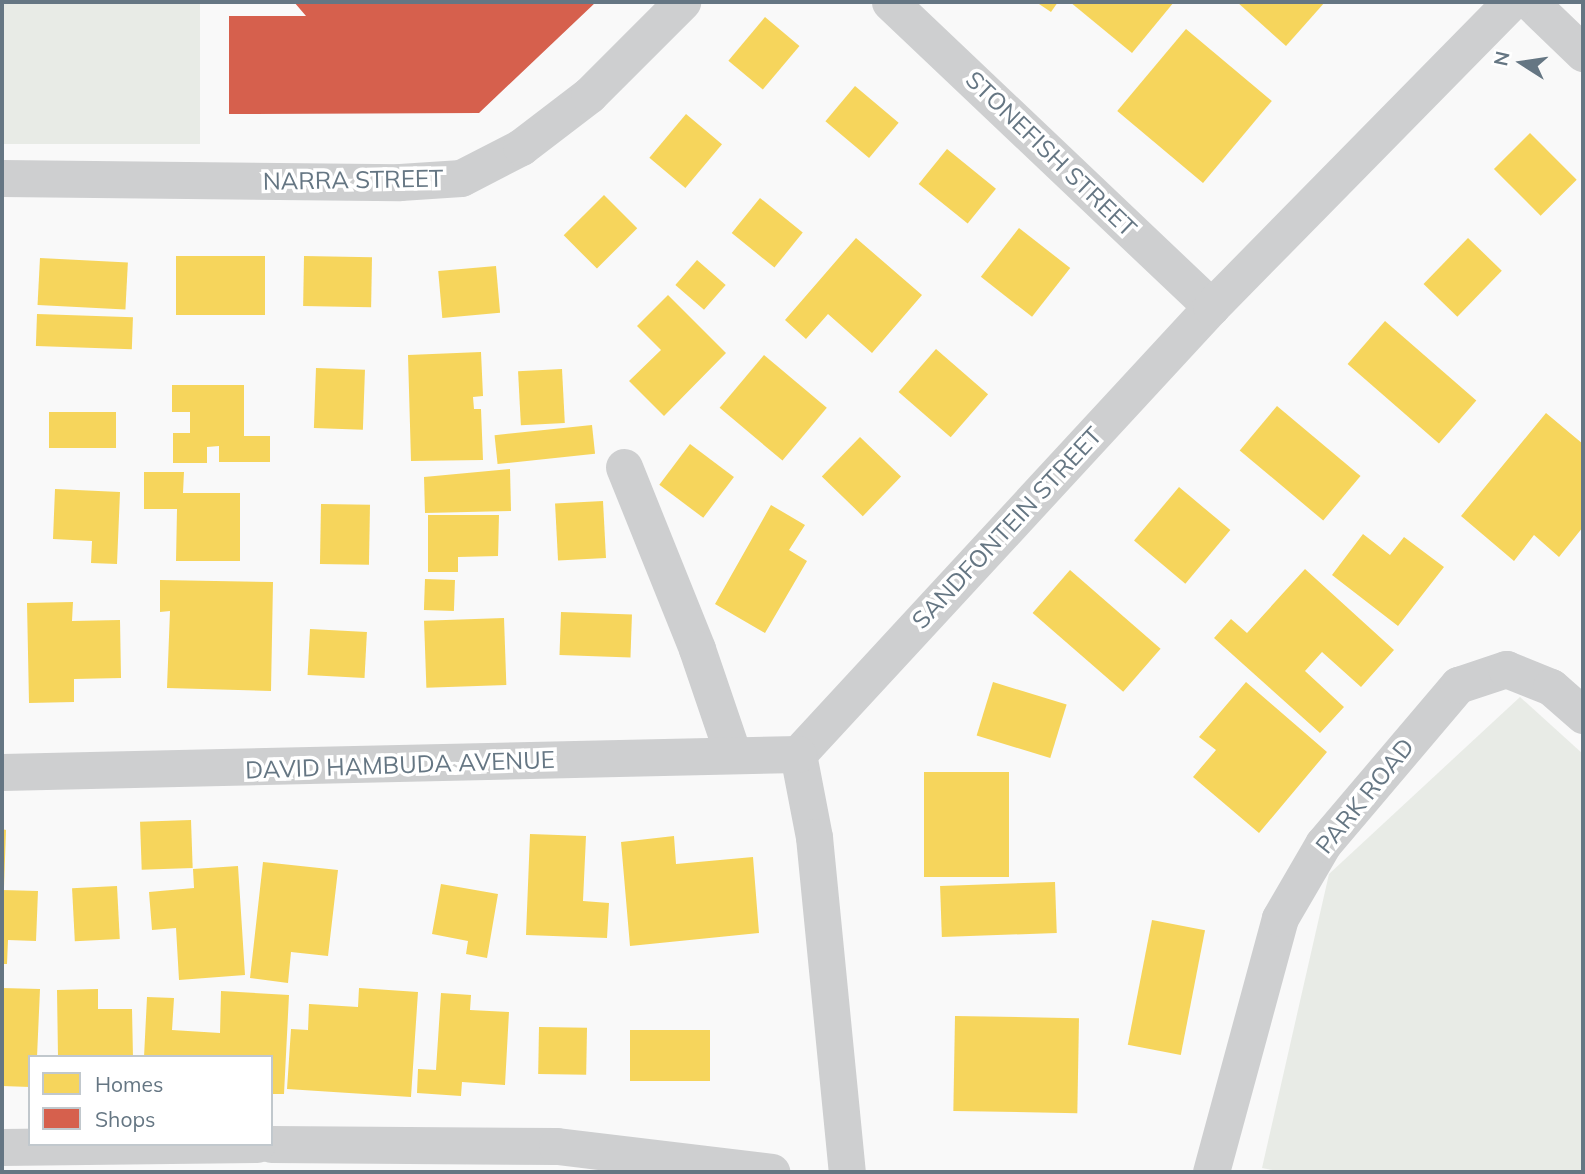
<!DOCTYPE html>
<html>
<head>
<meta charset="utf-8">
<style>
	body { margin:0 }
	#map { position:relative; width:1585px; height:1174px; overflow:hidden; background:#f9f9f9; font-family:Mulish,sans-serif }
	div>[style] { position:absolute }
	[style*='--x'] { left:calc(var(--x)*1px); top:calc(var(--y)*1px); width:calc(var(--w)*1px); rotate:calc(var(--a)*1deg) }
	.green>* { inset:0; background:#e8ebe6; transform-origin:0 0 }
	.homes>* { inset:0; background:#f6d55c; transform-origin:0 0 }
	.shops>* { inset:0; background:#d6604d }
	.minor>* { height:37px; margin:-18.5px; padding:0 18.5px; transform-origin:18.5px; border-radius:18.5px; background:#cecfd0 }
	span { translate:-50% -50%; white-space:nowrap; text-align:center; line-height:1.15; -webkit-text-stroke:7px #fff; paint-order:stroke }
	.street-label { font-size:24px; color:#657683 }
	.frame { position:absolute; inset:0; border:4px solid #657683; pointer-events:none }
	.legend { position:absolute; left:28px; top:1055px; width:245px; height:91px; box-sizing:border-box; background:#fff; border:2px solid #c1c8cd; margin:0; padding:9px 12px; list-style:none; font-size:21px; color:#657683 }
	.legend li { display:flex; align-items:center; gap:14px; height:35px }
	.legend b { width:35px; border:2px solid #c1c8cd }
	.north { position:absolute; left:1487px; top:28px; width:70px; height:70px; -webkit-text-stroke:5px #fff; paint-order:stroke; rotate:282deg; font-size:19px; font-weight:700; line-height:28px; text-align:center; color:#657683 }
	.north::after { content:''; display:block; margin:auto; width:24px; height:32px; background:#657683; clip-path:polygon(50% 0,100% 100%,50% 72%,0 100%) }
</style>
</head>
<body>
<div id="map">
	<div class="green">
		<div style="left:2px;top:2px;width:198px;height:142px"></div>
		<div style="clip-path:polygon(1520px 697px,1583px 754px,1583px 1172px,1282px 1172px,1262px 1168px,1329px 874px)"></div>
	</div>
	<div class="homes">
		<div style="clip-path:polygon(1036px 2px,1058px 2px,1051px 12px)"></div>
		<div style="clip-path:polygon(1070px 2px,1174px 2px,1132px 53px)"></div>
		<div style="clip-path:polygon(1237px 2px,1325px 2px,1286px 46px)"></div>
		<div style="left:765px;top:17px;width:45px;height:57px;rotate:40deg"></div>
		<div style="left:1186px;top:29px;width:112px;height:107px;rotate:40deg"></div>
		<div style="left:855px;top:86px;width:57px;height:46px;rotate:40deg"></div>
		<div style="left:686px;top:114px;width:47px;height:57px;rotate:40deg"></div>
		<div style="left:1530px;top:133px;width:66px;height:51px;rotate:45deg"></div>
		<div style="left:947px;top:149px;width:63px;height:45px;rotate:39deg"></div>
		<div style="left:604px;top:195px;width:47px;height:57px;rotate:45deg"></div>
		<div style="left:760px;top:198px;width:55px;height:45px;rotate:39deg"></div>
		<div style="left:1019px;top:228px;width:65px;height:62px;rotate:38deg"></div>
		<div style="clip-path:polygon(856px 238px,922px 295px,872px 353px,828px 314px,806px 339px,785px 320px)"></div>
		<div style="left:1468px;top:238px;width:47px;height:64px;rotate:44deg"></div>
		<div style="left:176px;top:256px;width:89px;height:59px"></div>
		<div style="left:304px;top:256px;width:68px;height:50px;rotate:1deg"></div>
		<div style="left:40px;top:258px;width:88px;height:47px;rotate:3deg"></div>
		<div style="left:697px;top:260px;width:38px;height:33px;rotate:41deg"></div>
		<div style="left:496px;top:266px;width:47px;height:58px;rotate:85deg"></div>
		<div style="clip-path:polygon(668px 295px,726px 353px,664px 416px,629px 381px,661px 350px,637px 326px)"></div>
		<div style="left:37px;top:314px;width:96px;height:32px;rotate:2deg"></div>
		<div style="left:1385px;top:321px;width:121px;height:57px;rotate:41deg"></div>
		<div style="left:936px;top:349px;width:69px;height:57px;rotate:41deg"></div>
		<div style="clip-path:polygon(481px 352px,483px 396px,473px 397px,474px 409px,481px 409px,483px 460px,411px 461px,408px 355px)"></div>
		<div style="left:764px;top:355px;width:82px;height:69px;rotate:40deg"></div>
		<div style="left:316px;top:368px;width:49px;height:60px;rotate:2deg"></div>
		<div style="left:562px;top:369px;width:54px;height:44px;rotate:87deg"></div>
		<div style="clip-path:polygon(172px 385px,244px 385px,244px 436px,270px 436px,270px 462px,219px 462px,219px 446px,207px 447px,207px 463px,173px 463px,173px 433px,190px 433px,190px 412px,172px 412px)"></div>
		<div style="left:1277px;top:406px;width:109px;height:58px;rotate:40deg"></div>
		<div style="left:116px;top:412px;width:36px;height:67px;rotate:90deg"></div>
		<div style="clip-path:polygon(1546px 413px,1583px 444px,1583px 527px,1559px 557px,1534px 535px,1514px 561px,1461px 516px)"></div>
		<div style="left:592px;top:425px;width:29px;height:98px;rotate:84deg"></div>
		<div style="left:860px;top:437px;width:57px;height:55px;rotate:44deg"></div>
		<div style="left:690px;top:444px;width:55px;height:51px;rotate:37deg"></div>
		<div style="clip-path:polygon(510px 469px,511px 511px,425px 513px,424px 477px)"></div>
		<div style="clip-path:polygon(144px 472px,184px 472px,183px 493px,240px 493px,240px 561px,176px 561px,177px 509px,144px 509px)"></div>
		<div style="left:1179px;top:487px;width:67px;height:70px;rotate:40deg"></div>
		<div style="clip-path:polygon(55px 489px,120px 492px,117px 564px,91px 563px,92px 541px,53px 539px)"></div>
		<div style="left:603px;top:501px;width:57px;height:48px;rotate:87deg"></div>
		<div style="left:321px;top:504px;width:49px;height:60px;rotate:1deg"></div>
		<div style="clip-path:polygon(771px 505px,805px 525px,789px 550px,807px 561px,765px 633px,715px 604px)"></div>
		<div style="clip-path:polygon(428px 515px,499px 515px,498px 556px,458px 557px,458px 572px,428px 572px)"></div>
		<div style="clip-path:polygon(1363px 534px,1390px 555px,1404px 537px,1444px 567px,1398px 626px,1332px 575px)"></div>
		<div style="clip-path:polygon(1305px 569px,1394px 650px,1361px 687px,1322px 652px,1305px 671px,1344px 707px,1320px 733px,1214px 638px,1231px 619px,1247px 633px)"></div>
		<div style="left:1070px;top:570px;width:120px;height:57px;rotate:41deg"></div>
		<div style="left:425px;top:579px;width:30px;height:31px;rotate:2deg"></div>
		<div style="clip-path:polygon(160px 580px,273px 582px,271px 691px,167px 688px,170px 611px,160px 612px)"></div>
		<div style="clip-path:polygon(73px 602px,72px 621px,120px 620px,121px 678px,74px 679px,74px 702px,29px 703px,27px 603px)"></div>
		<div style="left:561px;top:612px;width:71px;height:43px;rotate:2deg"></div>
		<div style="left:504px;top:618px;width:67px;height:80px;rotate:88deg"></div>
		<div style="left:310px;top:629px;width:57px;height:46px;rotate:3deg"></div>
		<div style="left:993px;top:682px;width:77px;height:56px;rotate:17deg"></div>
		<div style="clip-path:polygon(1246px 682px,1327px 752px,1259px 833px,1193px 777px,1216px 750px,1199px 737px)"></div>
		<div style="left:924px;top:772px;width:85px;height:105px"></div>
		<div style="left:191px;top:820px;width:48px;height:51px;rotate:88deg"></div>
		<div style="clip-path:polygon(2px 829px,6px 830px,4px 887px,2px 887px)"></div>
		<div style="clip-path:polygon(530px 834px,586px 836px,583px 901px,609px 903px,607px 938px,526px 935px)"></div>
		<div style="clip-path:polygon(674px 836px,676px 864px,753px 857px,759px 933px,630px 946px,621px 842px)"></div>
		<div style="clip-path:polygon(263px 862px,338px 870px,328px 956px,291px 952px,288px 983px,250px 978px)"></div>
		<div style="clip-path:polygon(238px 866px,245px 975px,179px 980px,176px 928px,152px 930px,149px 892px,194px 888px,193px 869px)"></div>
		<div style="left:1055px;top:882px;width:51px;height:115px;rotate:88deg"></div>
		<div style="clip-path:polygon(441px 884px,498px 894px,487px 958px,466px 954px,468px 941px,432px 934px)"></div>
		<div style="left:117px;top:886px;width:53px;height:45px;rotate:87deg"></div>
		<div style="clip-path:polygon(2px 890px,38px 891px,36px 941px,8px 940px,7px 964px,2px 964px)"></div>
		<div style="left:1152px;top:920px;width:54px;height:127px;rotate:11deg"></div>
		<div style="clip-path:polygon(2px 988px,40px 989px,37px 1057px,30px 1057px,30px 1087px,2px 1086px)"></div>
		<div style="clip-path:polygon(359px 988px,418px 992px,411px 1097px,287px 1089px,291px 1029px,308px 1030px,309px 1004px,358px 1007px)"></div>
		<div style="clip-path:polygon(98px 989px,98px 1009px,132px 1009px,133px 1057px,58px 1057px,57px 990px)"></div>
		<div style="clip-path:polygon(221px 991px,289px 995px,284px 1094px,271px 1094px,271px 1057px,144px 1057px,147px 997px,174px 998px,172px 1030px,220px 1033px)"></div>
		<div style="clip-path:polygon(441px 993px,471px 995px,470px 1010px,509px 1012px,505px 1085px,462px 1082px,461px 1096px,417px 1093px,418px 1069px,436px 1070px)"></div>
		<div style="left:955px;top:1016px;width:124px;height:95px;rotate:1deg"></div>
		<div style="left:539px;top:1027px;width:48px;height:47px;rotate:1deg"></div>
		<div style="left:630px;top:1030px;width:80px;height:51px"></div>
	</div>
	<div class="shops">
		<div style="clip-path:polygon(294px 2px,596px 2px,479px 113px,229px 114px,229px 16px,306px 16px)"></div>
	</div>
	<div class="minor">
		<div style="--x:890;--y:2;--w:443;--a:43.5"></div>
		<div style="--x:1530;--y:2;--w:74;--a:43.9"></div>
		<div style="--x:2;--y:178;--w:398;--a:0.6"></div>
		<div style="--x:400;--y:182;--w:61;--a:-3.8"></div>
		<div style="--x:461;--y:178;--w:68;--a:-27.3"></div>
		<div style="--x:521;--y:147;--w:86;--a:-37.4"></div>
		<div style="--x:589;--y:95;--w:132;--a:-45"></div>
		<div style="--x:624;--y:467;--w:196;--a:68.1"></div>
		<div style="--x:697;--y:649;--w:112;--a:71.2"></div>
		<div style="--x:798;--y:754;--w:609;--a:-47.26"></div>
		<div style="--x:1211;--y:307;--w:428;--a:-45.5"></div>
		<div style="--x:798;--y:754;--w:85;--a:79.1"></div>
		<div style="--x:814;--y:837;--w:337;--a:84.4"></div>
		<div style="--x:2;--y:772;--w:796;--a:-1.3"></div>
		<div style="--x:271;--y:1144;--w:286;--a:0.4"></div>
		<div style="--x:557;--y:1146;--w:216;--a:6.9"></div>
		<div style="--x:2;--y:1147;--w:255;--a:-0.7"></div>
		<div style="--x:1211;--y:1172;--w:263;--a:-74.8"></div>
		<div style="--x:1280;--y:918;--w:86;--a:-59.8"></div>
		<div style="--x:1323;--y:844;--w:209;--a:-49.7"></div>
		<div style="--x:1458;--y:685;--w:51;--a:-18.4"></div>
		<div style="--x:1506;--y:669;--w:48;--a:21.8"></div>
		<div style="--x:1551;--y:687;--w:43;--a:41.2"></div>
	</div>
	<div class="street-label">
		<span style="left:1051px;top:154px;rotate:44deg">STONEFISH STREET</span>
		<span style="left:353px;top:180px;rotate:-1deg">NARRA STREET</span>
		<span style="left:1007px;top:528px;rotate:-47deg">SANDFONTEIN STREET</span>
		<span style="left:400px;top:765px;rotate:-2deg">DAVID HAMBUDA AVENUE</span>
		<span style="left:1365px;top:796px;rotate:-51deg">PARK ROAD</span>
	</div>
	<div class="frame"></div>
	<ul class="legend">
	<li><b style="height:19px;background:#f6d55c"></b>Homes</li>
	<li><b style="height:19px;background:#d6604d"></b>Shops</li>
	</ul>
	<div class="north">N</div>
</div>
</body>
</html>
